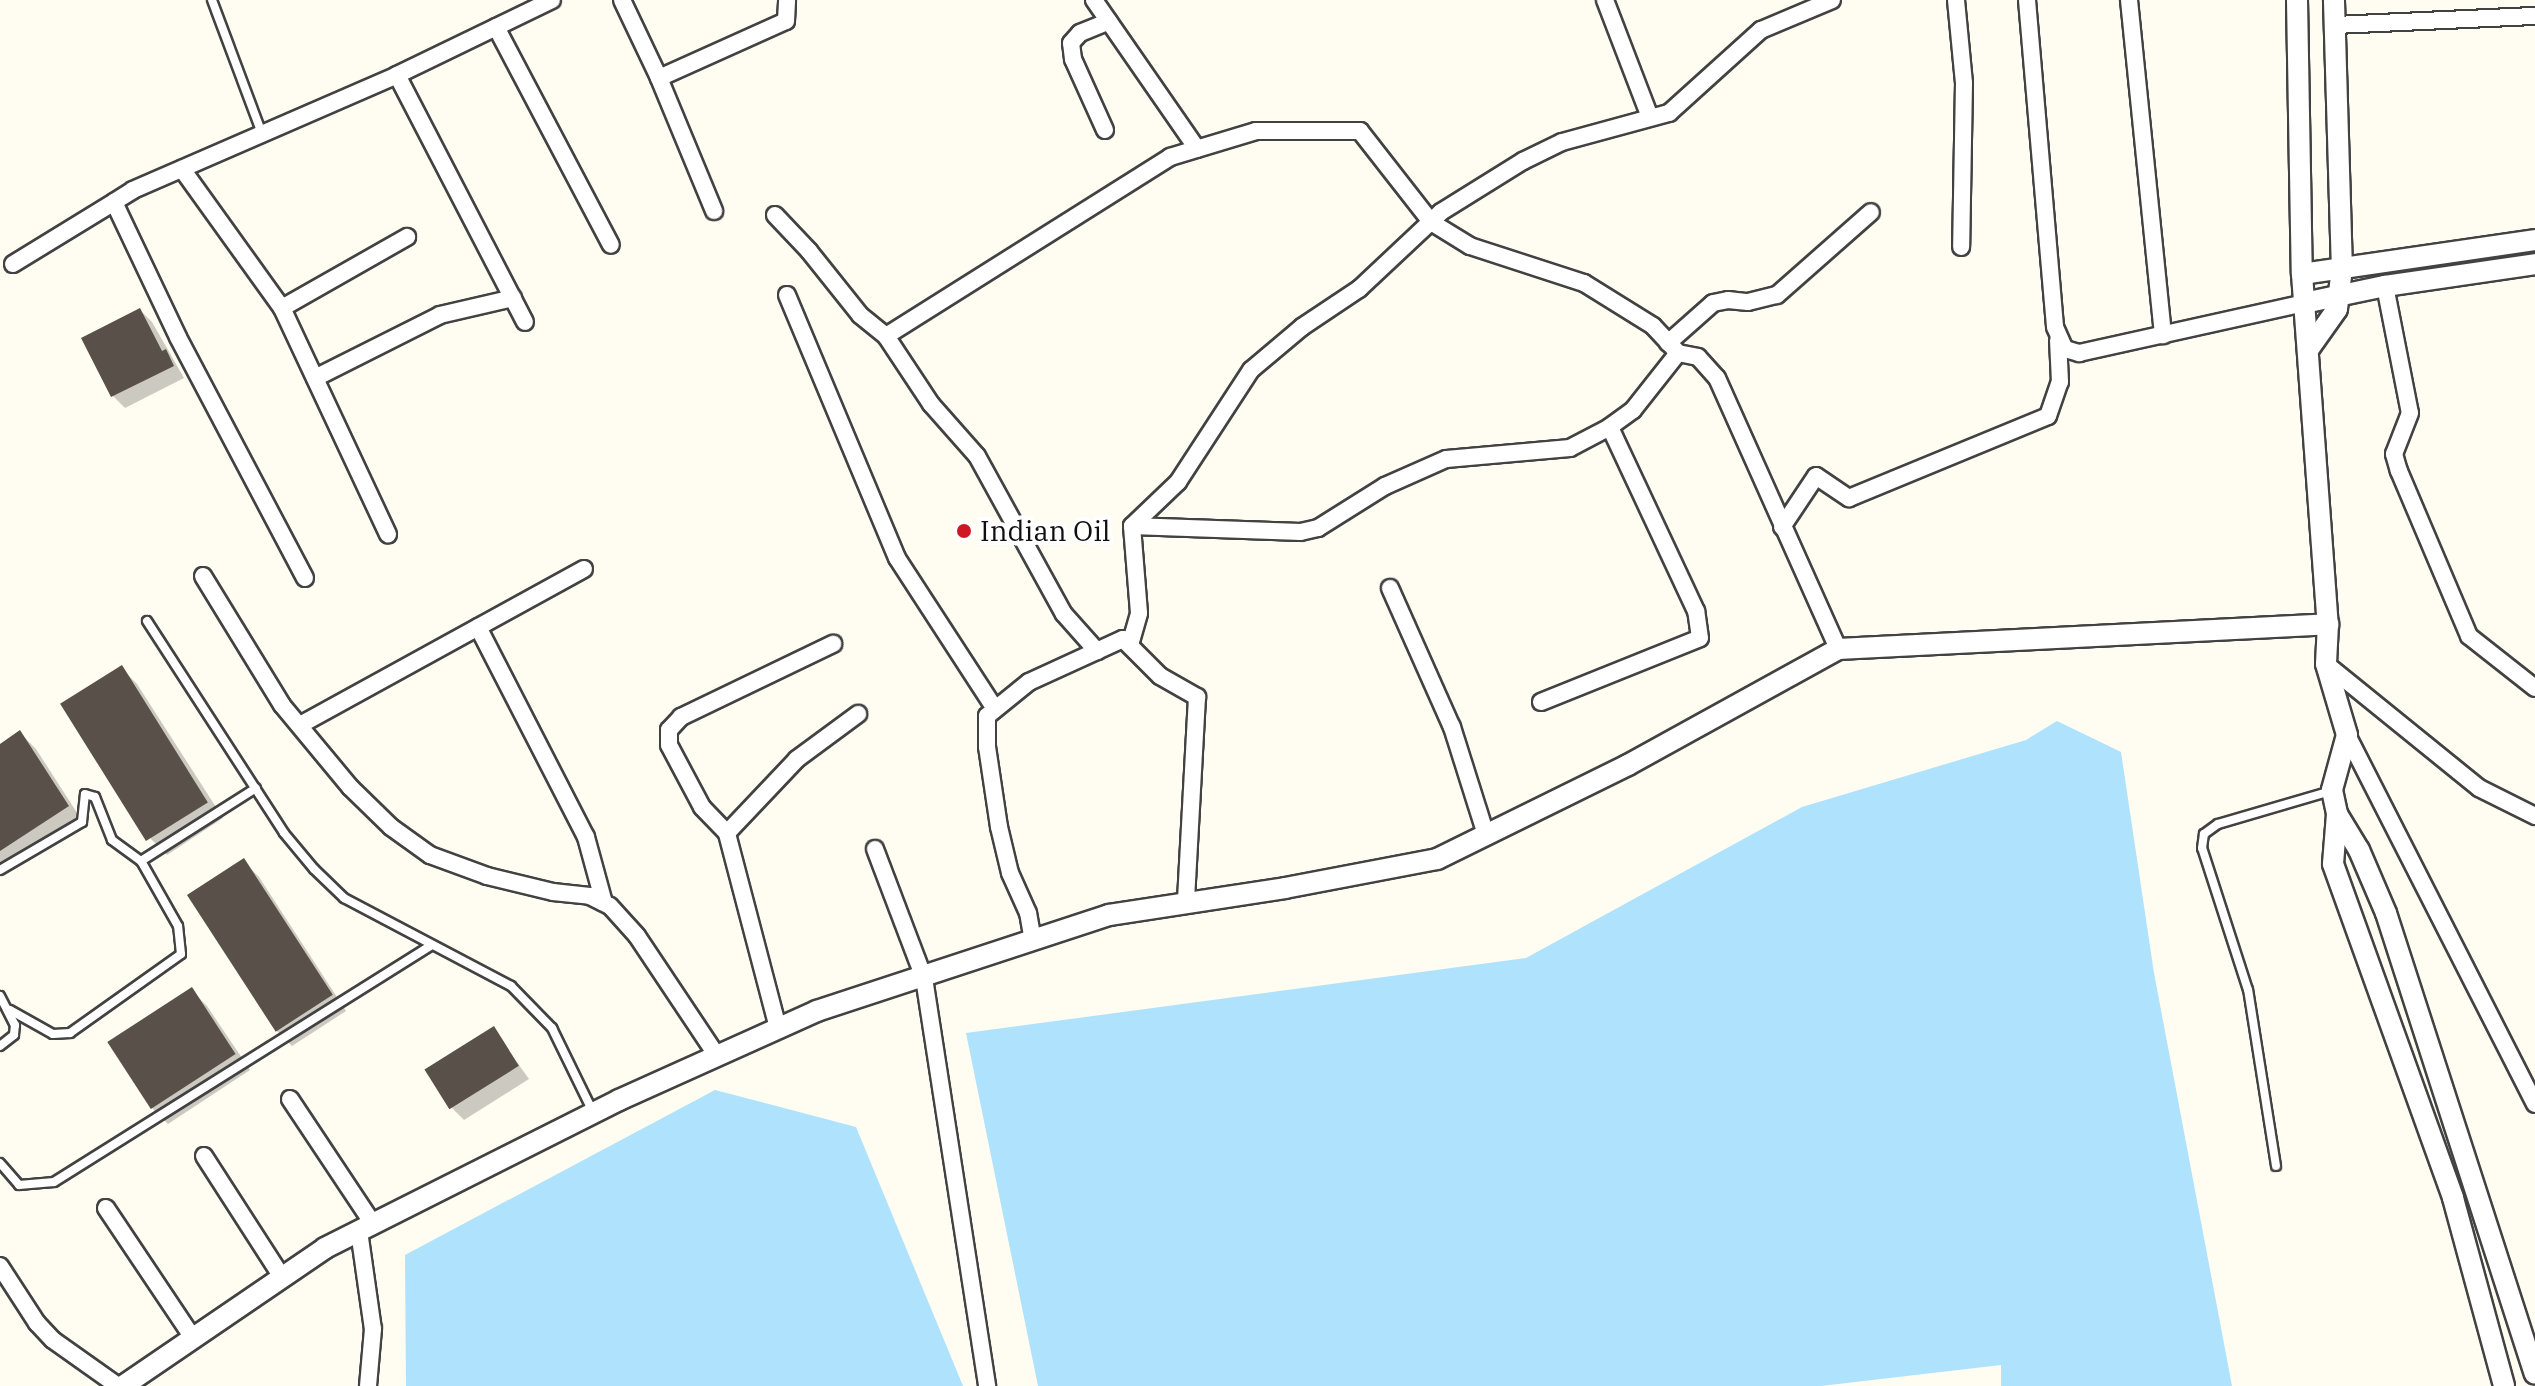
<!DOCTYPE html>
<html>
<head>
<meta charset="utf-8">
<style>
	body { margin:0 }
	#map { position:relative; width:2535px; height:1386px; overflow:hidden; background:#fffcf1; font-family:"IBM Plex Serif",serif }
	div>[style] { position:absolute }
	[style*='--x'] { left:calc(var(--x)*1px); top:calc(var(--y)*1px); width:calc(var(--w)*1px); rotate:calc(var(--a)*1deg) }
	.water>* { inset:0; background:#afe2fd }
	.shadow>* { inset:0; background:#0003 }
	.building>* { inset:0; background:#59504a; transform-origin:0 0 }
	.roads { filter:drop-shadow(2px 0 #424242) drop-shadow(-2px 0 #424242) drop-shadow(0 2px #424242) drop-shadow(0 -2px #424242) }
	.service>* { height:8px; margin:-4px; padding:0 4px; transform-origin:4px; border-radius:4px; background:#fff }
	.minor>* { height:16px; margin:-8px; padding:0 8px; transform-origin:8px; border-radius:8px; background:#fff }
	.tertiary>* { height:20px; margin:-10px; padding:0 10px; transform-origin:10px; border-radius:10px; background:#fff }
	.dots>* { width:22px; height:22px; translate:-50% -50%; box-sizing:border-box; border:4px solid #fff; border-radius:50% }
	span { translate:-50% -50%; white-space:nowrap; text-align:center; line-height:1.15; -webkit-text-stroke:8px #fff; paint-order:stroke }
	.poi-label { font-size:28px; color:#0f0f0f }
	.left { translate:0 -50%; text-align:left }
</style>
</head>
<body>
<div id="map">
	<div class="water">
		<div style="clip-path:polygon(2057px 721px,2121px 752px,2154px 973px,2232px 1386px,2001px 1386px,2001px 1365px,1821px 1386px,1038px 1386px,966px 1033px,1526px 958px,1802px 807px,2026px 740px)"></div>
		<div style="clip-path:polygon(715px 1090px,856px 1127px,963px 1386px,406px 1386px,405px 1255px)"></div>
	</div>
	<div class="shadow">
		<div style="clip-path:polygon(140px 310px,152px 322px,184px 378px,125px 408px,113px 396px)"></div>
		<div style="clip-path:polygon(121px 668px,137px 684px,223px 818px,167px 855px,151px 839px)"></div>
		<div style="clip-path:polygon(20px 733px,36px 749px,83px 822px,3px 875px,0 872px,0 746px)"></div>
		<div style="clip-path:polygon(243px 861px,259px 877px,346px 1011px,292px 1046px,276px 1030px)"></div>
		<div style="clip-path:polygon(191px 990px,207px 1006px,250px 1070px,168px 1124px,152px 1108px)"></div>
		<div style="clip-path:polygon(493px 1029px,529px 1079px,464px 1120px,452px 1108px)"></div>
	</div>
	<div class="building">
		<div style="clip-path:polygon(140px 308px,162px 351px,166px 349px,174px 366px,111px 397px,81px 338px)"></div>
		<div style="left:122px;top:665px;width:162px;height:73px;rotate:58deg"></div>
		<div style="clip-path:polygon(20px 730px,69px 806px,0 851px,0 744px)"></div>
		<div style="left:244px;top:858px;width:163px;height:68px;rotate:57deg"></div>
		<div style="left:192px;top:987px;width:80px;height:101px;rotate:57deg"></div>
		<div style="left:494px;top:1026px;width:47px;height:82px;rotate:58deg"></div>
	</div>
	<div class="roads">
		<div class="service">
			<div style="--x:212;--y:0;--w:143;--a:69.5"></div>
			<div style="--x:147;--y:621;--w:252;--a:57.1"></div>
			<div style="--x:284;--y:833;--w:47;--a:50.2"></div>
			<div style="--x:314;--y:869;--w:42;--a:44"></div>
			<div style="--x:344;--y:898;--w:189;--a:27.8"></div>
			<div style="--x:511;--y:986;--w:59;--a:45.7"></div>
			<div style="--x:552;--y:1028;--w:93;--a:64"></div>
			<div style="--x:0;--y:870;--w:95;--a:-30.3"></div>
			<div style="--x:82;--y:822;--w:28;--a:-84"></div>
			<div style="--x:85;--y:794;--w:10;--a:17"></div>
			<div style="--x:95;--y:797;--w:46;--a:68.4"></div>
			<div style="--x:112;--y:840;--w:36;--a:36"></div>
			<div style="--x:141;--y:861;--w:136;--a:-32.4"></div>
			<div style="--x:0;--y:996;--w:33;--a:63"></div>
			<div style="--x:15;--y:1025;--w:10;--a:96"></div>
			<div style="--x:14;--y:1035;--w:18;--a:142"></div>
			<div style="--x:10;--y:1010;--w:49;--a:29.2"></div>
			<div style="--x:53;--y:1034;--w:17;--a:-3"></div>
			<div style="--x:70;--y:1033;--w:136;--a:-35.4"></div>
			<div style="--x:181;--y:954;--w:28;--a:-96"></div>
			<div style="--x:178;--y:926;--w:75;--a:-119.6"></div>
			<div style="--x:0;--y:1163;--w:29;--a:49"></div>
			<div style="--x:19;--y:1185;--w:35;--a:-5"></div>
			<div style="--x:54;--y:1182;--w:446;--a:-32.1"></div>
			<div style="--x:2276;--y:1166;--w:178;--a:-99"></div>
			<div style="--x:2248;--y:990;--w:149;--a:-107.9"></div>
			<div style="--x:2202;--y:848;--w:14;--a:-82"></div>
			<div style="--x:2204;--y:834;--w:17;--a:-36"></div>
			<div style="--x:2218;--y:824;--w:118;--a:-16.3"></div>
		</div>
		<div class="minor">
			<div style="--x:622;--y:0;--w:86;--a:64.6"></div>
			<div style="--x:659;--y:78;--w:139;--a:-24.2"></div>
			<div style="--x:786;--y:21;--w:21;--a:-87"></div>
			<div style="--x:1094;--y:0;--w:181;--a:55.3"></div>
			<div style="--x:1605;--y:0;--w:125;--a:69"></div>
			<div style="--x:1956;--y:0;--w:83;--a:84.5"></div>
			<div style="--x:1964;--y:83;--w:164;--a:91"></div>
			<div style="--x:2027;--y:0;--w:328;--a:85.1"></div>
			<div style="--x:2055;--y:327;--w:24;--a:66"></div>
			<div style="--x:2065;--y:349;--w:15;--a:16"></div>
			<div style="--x:2079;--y:353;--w:230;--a:-12.5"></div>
			<div style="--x:2129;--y:0;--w:337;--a:84.2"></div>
			<div style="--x:2335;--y:25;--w:200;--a:-2.6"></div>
			<div style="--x:496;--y:27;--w:246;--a:62.2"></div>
			<div style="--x:397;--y:75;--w:278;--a:62.6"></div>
			<div style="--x:659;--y:78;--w:144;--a:67.5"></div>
			<div style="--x:1105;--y:130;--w:78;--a:-114.3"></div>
			<div style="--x:1073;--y:59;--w:16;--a:-97"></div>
			<div style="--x:1071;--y:43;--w:13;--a:-48"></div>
			<div style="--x:1080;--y:33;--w:31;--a:-22"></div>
			<div style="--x:182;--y:169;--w:171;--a:54.3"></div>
			<div style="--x:282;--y:308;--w:250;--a:64.9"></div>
			<div style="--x:775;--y:215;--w:50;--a:46.6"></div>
			<div style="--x:809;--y:251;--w:82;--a:51.4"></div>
			<div style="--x:860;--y:315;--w:33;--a:39"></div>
			<div style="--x:886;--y:336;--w:82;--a:56.5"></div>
			<div style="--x:931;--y:404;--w:69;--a:48.5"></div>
			<div style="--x:977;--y:456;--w:180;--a:61.2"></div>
			<div style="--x:1064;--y:614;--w:50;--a:48.3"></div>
			<div style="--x:13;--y:264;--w:119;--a:-31.5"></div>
			<div style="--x:2385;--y:286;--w:129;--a:78.9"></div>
			<div style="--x:2410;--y:413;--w:44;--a:111.3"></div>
			<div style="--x:2394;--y:454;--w:18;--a:74"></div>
			<div style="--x:2399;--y:471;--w:179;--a:67"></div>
			<div style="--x:2469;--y:636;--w:84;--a:38.2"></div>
			<div style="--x:787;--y:295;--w:285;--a:67.3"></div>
			<div style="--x:897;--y:558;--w:180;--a:57"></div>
			<div style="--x:282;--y:308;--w:144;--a:-29.6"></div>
			<div style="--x:886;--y:336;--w:336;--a:-32.2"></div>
			<div style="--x:1170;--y:157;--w:90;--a:-16.8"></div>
			<div style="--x:1256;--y:131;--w:104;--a:0"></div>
			<div style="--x:1360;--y:131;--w:115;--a:52"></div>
			<div style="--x:1431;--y:222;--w:46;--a:31.6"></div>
			<div style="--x:1470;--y:246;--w:120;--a:18"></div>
			<div style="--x:1584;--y:283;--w:81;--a:31.9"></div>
			<div style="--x:1653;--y:326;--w:37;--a:47"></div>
			<div style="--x:1678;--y:353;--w:73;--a:128.3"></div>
			<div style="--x:1633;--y:410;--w:29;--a:144"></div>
			<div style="--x:1610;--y:427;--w:45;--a:152.3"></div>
			<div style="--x:1570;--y:448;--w:124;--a:174.9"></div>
			<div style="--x:1446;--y:459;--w:67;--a:156.1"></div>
			<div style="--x:1385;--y:486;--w:79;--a:147.9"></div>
			<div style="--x:1318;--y:528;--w:18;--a:167"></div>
			<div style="--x:1300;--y:532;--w:168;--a:-178"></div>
			<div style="--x:1668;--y:343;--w:60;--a:-41.6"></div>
			<div style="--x:1713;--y:303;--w:15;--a:-11"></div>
			<div style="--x:1728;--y:300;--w:20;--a:6"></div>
			<div style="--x:1748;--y:302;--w:30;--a:-14"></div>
			<div style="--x:1777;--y:295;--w:125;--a:-41.4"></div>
			<div style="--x:1678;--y:353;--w:20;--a:11"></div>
			<div style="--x:1698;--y:357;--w:28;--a:48"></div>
			<div style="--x:1717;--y:378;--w:297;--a:65.9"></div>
			<div style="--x:315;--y:378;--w:140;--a:-26.7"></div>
			<div style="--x:440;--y:315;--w:75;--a:-13.1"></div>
			<div style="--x:1782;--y:527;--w:61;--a:-56.3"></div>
			<div style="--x:1816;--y:476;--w:40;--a:34"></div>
			<div style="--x:1849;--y:498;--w:215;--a:-22.4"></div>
			<div style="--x:2048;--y:416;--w:36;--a:-71"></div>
			<div style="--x:2060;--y:382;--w:42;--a:-92.7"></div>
			<div style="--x:203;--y:576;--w:151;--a:58.5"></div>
			<div style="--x:282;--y:705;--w:107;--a:50.3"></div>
			<div style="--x:350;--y:787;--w:57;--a:44.3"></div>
			<div style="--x:391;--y:827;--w:48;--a:35.7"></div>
			<div style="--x:430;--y:855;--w:61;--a:20.2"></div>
			<div style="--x:487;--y:876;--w:68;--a:13.6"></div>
			<div style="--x:553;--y:892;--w:37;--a:6"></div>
			<div style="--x:590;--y:896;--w:22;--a:27"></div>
			<div style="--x:610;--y:906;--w:40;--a:48"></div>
			<div style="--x:637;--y:936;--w:144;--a:56.3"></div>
			<div style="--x:305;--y:578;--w:272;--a:-117.8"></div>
			<div style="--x:178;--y:337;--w:149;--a:-115.4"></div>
			<div style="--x:114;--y:202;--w:22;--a:-32"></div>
			<div style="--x:133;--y:190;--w:288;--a:-23.5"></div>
			<div style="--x:397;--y:75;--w:172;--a:-25.8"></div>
			<div style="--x:1390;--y:588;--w:152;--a:66"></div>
			<div style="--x:1452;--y:727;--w:113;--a:72.5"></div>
			<div style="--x:478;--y:627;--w:236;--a:62.8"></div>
			<div style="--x:586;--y:837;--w:68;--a:74.7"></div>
			<div style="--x:1130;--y:645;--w:33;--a:-74"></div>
			<div style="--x:1139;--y:613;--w:87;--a:-94.6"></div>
			<div style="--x:1132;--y:526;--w:64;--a:-43.7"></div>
			<div style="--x:1178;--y:482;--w:134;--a:-56.9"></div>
			<div style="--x:1251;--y:370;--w:67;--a:-40.1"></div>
			<div style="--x:1302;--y:327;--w:69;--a:-33.7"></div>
			<div style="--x:1359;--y:289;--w:112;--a:-43.2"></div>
			<div style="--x:1441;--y:212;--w:97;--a:-31.9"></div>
			<div style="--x:1523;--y:161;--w:43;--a:-26"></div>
			<div style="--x:1562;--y:142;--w:111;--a:-15.2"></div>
			<div style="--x:1669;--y:113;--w:124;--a:-42.1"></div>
			<div style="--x:1761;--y:30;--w:77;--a:-22.9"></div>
			<div style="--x:2326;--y:664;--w:197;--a:39"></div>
			<div style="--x:2479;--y:788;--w:63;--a:26.6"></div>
			<div style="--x:1541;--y:702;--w:171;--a:-21.9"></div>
			<div style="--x:1700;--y:638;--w:27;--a:-98"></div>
			<div style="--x:1696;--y:611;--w:203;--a:-115.1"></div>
			<div style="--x:300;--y:725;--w:324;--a:-28.8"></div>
			<div style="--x:2347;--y:735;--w:414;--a:63"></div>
			<div style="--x:727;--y:833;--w:36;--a:-134"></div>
			<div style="--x:702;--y:807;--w:70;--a:-118"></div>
			<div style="--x:669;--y:745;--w:15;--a:-90"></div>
			<div style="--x:669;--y:730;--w:18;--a:-47"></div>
			<div style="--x:681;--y:717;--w:169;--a:-25.7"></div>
			<div style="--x:875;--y:849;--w:138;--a:69.2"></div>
			<div style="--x:924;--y:978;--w:413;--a:81.2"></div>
			<div style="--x:1033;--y:941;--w:28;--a:-100"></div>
			<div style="--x:1028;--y:913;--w:44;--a:-114.2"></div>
			<div style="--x:1010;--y:873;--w:47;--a:-103.4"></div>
			<div style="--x:999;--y:827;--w:81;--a:-98.5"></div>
			<div style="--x:987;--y:747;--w:31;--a:-90"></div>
			<div style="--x:987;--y:716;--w:54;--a:-39"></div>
			<div style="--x:1029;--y:682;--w:103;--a:-24.6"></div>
			<div style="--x:1123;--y:639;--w:52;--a:45"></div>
			<div style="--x:1160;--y:676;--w:43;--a:29.6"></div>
			<div style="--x:1197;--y:697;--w:206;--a:93.1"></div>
			<div style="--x:778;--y:1028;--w:202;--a:-104.7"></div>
			<div style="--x:727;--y:833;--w:102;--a:-46.6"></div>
			<div style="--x:797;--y:759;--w:76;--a:-36.4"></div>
			<div style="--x:290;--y:1099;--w:150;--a:56.4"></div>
			<div style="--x:204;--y:1156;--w:144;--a:57.2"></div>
			<div style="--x:106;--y:1208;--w:156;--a:56.2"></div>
			<div style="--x:359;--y:1231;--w:99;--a:81.9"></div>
			<div style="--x:373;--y:1329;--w:57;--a:95"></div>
			<div style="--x:0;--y:1266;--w:68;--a:57"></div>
			<div style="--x:37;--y:1323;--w:23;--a:47"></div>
			<div style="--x:53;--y:1340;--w:80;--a:35.3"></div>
		</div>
		<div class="tertiary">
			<div style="--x:2297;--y:0;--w:274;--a:89"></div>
			<div style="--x:2302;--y:274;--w:351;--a:85.8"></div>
			<div style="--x:2328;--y:624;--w:40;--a:92.9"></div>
			<div style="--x:2326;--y:664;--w:74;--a:73.5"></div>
			<div style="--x:2347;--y:735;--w:57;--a:105.3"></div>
			<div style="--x:2332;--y:790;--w:25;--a:78"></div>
			<div style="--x:2337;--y:814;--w:50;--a:94.6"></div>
			<div style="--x:2333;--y:864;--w:355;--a:70.2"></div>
			<div style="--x:2453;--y:1198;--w:195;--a:74.8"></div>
			<div style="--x:2302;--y:274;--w:235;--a:-8.3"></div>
			<div style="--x:2304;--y:303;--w:83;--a:-11.9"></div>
			<div style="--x:2385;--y:286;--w:152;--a:-8.3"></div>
			<div style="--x:2308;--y:350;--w:50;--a:-54.7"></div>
			<div style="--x:2337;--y:309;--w:38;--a:-83"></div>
			<div style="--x:2342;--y:271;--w:271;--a:-91.7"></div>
			<div style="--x:2337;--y:814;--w:42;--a:58.6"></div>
			<div style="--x:2359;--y:850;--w:69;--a:66.8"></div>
			<div style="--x:2386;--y:913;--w:484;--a:72.1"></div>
			<div style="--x:123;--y:1386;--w:245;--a:-34.3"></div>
			<div style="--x:325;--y:1248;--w:329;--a:-26.7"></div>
			<div style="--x:619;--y:1100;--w:217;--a:-24.2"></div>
			<div style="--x:817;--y:1011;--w:307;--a:-18.2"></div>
			<div style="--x:1109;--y:915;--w:178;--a:-8.7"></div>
			<div style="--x:1285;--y:888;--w:155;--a:-10.8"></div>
			<div style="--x:1437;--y:859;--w:213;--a:-26.2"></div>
			<div style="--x:1628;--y:765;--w:240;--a:-28.9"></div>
			<div style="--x:1838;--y:649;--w:491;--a:-2.9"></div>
		</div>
	</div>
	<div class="dots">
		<div style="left:964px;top:531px;background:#d01623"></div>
	</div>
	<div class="poi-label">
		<span class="left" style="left:980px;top:531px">Indian Oil</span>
	</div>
</div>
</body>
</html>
